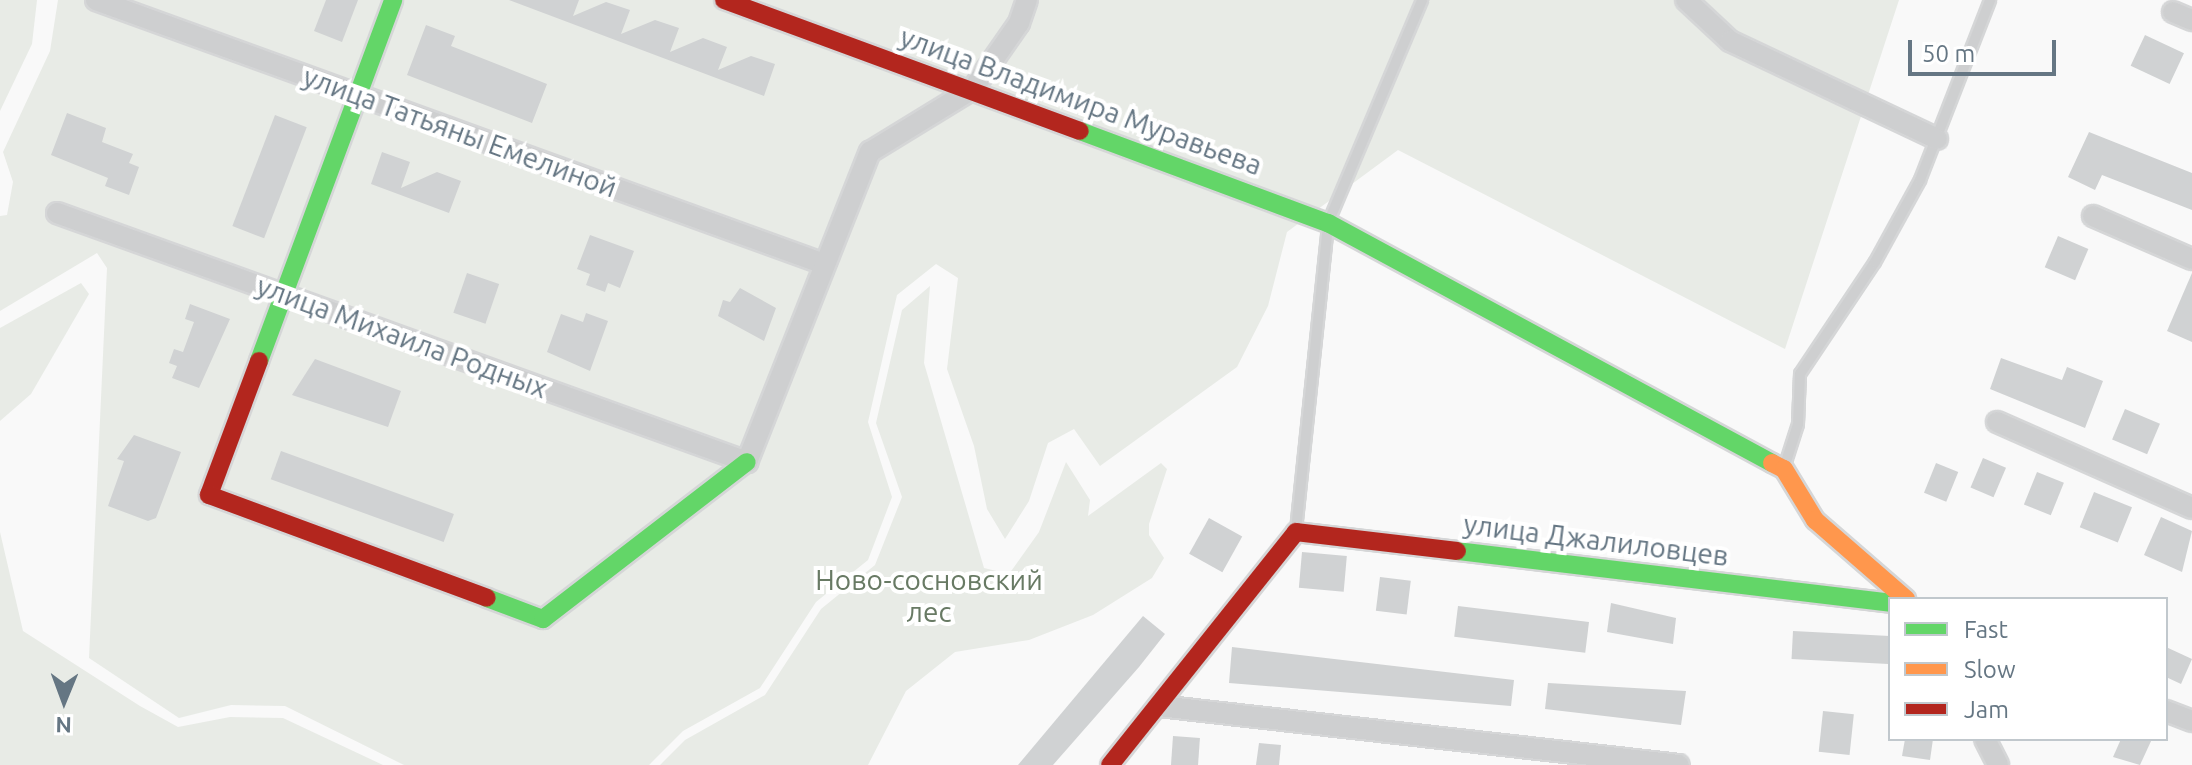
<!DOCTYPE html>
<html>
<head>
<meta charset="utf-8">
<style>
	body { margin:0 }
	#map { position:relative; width:2192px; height:765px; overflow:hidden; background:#f9f9f9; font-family:Ubuntu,sans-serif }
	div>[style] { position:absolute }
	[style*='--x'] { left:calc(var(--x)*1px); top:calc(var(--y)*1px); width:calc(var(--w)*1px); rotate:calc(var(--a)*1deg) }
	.green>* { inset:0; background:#e8ebe6 }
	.building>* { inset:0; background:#d0d2d3; transform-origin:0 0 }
	.roads { filter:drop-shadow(2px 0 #d5d6d7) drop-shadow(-2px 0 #d5d6d7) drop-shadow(0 2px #d5d6d7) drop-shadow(0 -2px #d5d6d7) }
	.lane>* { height:10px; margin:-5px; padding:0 5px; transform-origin:5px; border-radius:5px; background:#cecfd0 }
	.street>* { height:20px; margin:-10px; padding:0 10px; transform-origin:10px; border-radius:10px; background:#cecfd0 }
	.fast>* { height:18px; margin:-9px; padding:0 9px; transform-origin:9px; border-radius:9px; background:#63d668 }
	.slow>* { height:18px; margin:-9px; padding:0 9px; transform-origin:9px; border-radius:9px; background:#ff974d }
	.jam>* { height:18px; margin:-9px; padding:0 9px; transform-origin:9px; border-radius:9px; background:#b3261e }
	span { translate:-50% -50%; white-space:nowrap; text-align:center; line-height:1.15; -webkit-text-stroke:8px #fff; paint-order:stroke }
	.street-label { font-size:28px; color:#657683 }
	.park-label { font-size:28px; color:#687a64 }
	.legend { position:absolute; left:1888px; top:597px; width:280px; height:144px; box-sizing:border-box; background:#fff; border:2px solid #c1c8cd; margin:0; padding:10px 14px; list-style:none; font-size:24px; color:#657683 }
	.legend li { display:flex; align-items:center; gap:16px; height:40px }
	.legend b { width:40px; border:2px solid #c1c8cd }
	.north { position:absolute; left:24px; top:661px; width:80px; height:80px; -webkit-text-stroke:6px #fff; paint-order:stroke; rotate:181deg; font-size:22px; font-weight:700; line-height:32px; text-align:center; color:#657683 }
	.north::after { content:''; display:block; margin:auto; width:28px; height:36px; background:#657683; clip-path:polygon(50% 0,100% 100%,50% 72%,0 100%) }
	.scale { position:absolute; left:1908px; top:40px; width:148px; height:36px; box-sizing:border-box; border:4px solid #657683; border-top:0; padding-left:10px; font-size:24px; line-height:28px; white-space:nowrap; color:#657683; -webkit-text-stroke:6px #fff; paint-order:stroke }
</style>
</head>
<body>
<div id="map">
	<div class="green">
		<div style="clip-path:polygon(0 0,37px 0,32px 44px,0 111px)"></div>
		<div style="clip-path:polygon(58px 0,1899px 0,1785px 349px,1398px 150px,1287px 232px,1268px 306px,1237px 367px,1100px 466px,1074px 429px,1048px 443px,1029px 501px,1005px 539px,987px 509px,974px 446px,947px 369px,958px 278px,936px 264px,897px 295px,868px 422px,892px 497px,868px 560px,816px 602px,760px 688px,683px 731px,649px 765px,404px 765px,285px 706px,231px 705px,179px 718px,89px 658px,107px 268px,97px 253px,0 311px,0 216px,7px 215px,13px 182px,3px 152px,50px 51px)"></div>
		<div style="clip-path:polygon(81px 283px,89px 294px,31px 394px,0 421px,0 328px)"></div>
		<div style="clip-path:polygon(930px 286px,924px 363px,984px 568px,1009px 574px,1039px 532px,1066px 462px,1090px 500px,1088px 516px,1161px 463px,1167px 469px,1149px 524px,1149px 535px,1164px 558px,1152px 578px,1093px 615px,1029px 640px,955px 652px,906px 691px,868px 765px,660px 765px,685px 740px,765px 695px,821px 609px,875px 565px,902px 497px,876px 423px,902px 310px)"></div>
		<div style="clip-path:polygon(0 532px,23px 631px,140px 706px,178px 727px,230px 717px,283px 718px,383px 765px,0 765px)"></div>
	</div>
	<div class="building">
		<div style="clip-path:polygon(326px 0,358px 0,342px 42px,314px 31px)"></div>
		<div style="clip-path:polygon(509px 0,579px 0,573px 16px,606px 2px,630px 10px,621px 34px,655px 20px,679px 28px,670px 52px,703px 38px,727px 47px,718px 70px,751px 56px,775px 64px,764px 96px)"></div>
		<div style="clip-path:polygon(426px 25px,455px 36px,451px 46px,547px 84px,532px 123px,407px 75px)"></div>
		<div style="left:2145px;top:35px;width:43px;height:34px;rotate:25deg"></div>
		<div style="clip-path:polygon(67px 113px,106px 128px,102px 142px,133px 154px,129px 163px,139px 167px,129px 195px,105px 186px,108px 178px,51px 155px)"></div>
		<div style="left:275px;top:115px;width:34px;height:119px;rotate:21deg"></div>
		<div style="clip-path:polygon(2089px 132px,2192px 173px,2192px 210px,2102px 175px,2095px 190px,2068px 177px)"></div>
		<div style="clip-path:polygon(382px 152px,410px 162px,401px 188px,437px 172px,461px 181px,449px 213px,371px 184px)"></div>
		<div style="clip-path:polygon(590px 235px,634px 251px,620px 288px,608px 283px,605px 292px,586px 285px,590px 274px,577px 269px)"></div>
		<div style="left:2058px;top:236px;width:33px;height:34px;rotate:23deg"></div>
		<div style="left:467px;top:273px;width:34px;height:42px;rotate:19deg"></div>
		<div style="clip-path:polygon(2192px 273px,2192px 342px,2167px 331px)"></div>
		<div style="clip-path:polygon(740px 288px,776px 308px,764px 341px,718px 316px,723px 300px,730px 302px)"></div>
		<div style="clip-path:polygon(190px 304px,230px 319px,199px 388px,172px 378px,177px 366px,169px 363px,174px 349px,183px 352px,194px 322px,185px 319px)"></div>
		<div style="clip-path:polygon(586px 313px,608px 321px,590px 371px,547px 352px,561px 314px,583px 322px)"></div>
		<div style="clip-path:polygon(2001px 358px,2062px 380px,2067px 367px,2103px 381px,2085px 428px,1990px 389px)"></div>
		<div style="clip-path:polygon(315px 359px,401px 391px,388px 427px,292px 395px)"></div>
		<div style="left:2125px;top:409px;width:38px;height:33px;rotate:23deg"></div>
		<div style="clip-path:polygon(134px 435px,181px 452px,156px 518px,148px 521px,108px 506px,124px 461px,117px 459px)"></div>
		<div style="left:281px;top:451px;width:184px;height:30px;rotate:20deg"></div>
		<div style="left:1983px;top:458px;width:25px;height:32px;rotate:23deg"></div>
		<div style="left:1936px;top:463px;width:24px;height:32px;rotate:22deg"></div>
		<div style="left:2037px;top:472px;width:29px;height:35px;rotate:22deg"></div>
		<div style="left:2094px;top:492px;width:41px;height:38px;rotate:22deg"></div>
		<div style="clip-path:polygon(2161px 517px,2192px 531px,2182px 572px,2144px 555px)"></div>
		<div style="left:1209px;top:518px;width:38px;height:41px;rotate:29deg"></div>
		<div style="left:1302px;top:552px;width:45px;height:36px;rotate:5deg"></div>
		<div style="left:1380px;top:577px;width:31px;height:34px;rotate:7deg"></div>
		<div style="clip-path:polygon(1611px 603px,1676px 618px,1673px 644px,1607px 632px)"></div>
		<div style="left:1458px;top:606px;width:132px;height:31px;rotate:7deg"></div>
		<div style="clip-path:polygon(1143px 616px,1165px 634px,1139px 667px,1053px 765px,1018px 765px)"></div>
		<div style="left:1793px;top:631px;width:97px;height:28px;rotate:3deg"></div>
		<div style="clip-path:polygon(1232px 647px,1514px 680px,1511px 706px,1229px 683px)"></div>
		<div style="clip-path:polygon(2166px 647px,2192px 659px,2181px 684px,2166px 677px)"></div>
		<div style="clip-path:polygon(1548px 683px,1686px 691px,1681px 725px,1545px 709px)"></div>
		<div style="left:1823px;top:711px;width:31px;height:41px;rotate:6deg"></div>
		<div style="left:1173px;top:736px;width:27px;height:29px;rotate:4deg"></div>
		<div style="clip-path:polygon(1905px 739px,1933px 739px,1930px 760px,1902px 756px)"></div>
		<div style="clip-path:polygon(2121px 739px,2152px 739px,2140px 765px,2113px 757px)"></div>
		<div style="clip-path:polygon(1259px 743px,1281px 745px,1279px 765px,1256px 765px)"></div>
	</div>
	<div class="roads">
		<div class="lane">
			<div style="--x:1784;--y:468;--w:46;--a:-72.3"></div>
			<div style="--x:1798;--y:424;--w:50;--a:-87.7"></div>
			<div style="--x:1800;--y:374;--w:135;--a:-56.2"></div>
			<div style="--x:1875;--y:262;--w:94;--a:-61.2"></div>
			<div style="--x:1920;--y:180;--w:193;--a:-68.7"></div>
			<div style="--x:1296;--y:530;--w:309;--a:-84"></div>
			<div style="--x:1328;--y:223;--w:242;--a:-67.1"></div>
		</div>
		<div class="street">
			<div style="--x:96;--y:0;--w:774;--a:19.93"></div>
			<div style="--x:1686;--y:0;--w:60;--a:43"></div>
			<div style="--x:1730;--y:41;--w:229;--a:25.3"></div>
			<div style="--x:2173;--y:12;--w:21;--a:23"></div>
			<div style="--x:57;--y:213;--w:734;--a:19.84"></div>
			<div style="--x:747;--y:462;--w:334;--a:-68.4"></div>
			<div style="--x:870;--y:152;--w:121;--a:-31.5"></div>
			<div style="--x:973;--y:89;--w:80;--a:-55.1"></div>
			<div style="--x:1019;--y:23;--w:24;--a:-71"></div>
			<div style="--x:2093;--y:216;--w:108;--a:23.5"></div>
			<div style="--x:1997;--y:422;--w:213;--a:23.8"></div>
			<div style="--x:1159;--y:706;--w:523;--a:6.47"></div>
			<div style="--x:2166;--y:711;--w:28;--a:21"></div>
			<div style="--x:1985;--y:739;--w:29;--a:63"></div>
		</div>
		<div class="fast">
			<div style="--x:1080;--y:131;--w:265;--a:20.4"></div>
			<div style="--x:1328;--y:223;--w:505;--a:28.39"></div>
			<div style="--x:259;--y:361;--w:385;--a:-69.6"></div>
			<div style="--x:1457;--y:551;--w:436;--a:6.8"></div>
			<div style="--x:487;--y:598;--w:60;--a:20.6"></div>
			<div style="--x:543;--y:619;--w:257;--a:-37.6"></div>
		</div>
		<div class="slow">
			<div style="--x:1772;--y:463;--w:13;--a:27"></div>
			<div style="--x:1784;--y:469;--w:60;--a:58.7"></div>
			<div style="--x:1815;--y:520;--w:121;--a:41"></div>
		</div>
		<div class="jam">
			<div style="--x:724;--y:0;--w:379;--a:20.2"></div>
			<div style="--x:259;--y:361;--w:143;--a:110.5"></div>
			<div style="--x:209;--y:495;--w:296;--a:20.3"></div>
			<div style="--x:1110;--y:765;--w:298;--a:-51.4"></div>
			<div style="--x:1296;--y:532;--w:162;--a:6.7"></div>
		</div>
	</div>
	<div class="street-label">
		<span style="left:1081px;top:101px;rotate:20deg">улица Владимира Муравьева</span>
		<span style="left:460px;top:132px;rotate:20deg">улица Татьяны Емелиной</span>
		<span style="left:402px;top:337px;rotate:20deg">улица Михаила Родных</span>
		<span style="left:1596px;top:540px;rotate:7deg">улица Джалиловцев</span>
	</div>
	<div class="park-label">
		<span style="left:929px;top:596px">Ново-сосновский<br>лес</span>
	</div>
	<ul class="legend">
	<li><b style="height:10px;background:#63d668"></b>Fast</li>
	<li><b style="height:10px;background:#ff974d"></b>Slow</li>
	<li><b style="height:10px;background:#b3261e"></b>Jam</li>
	</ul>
	<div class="north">N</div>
	<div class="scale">50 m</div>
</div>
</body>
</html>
